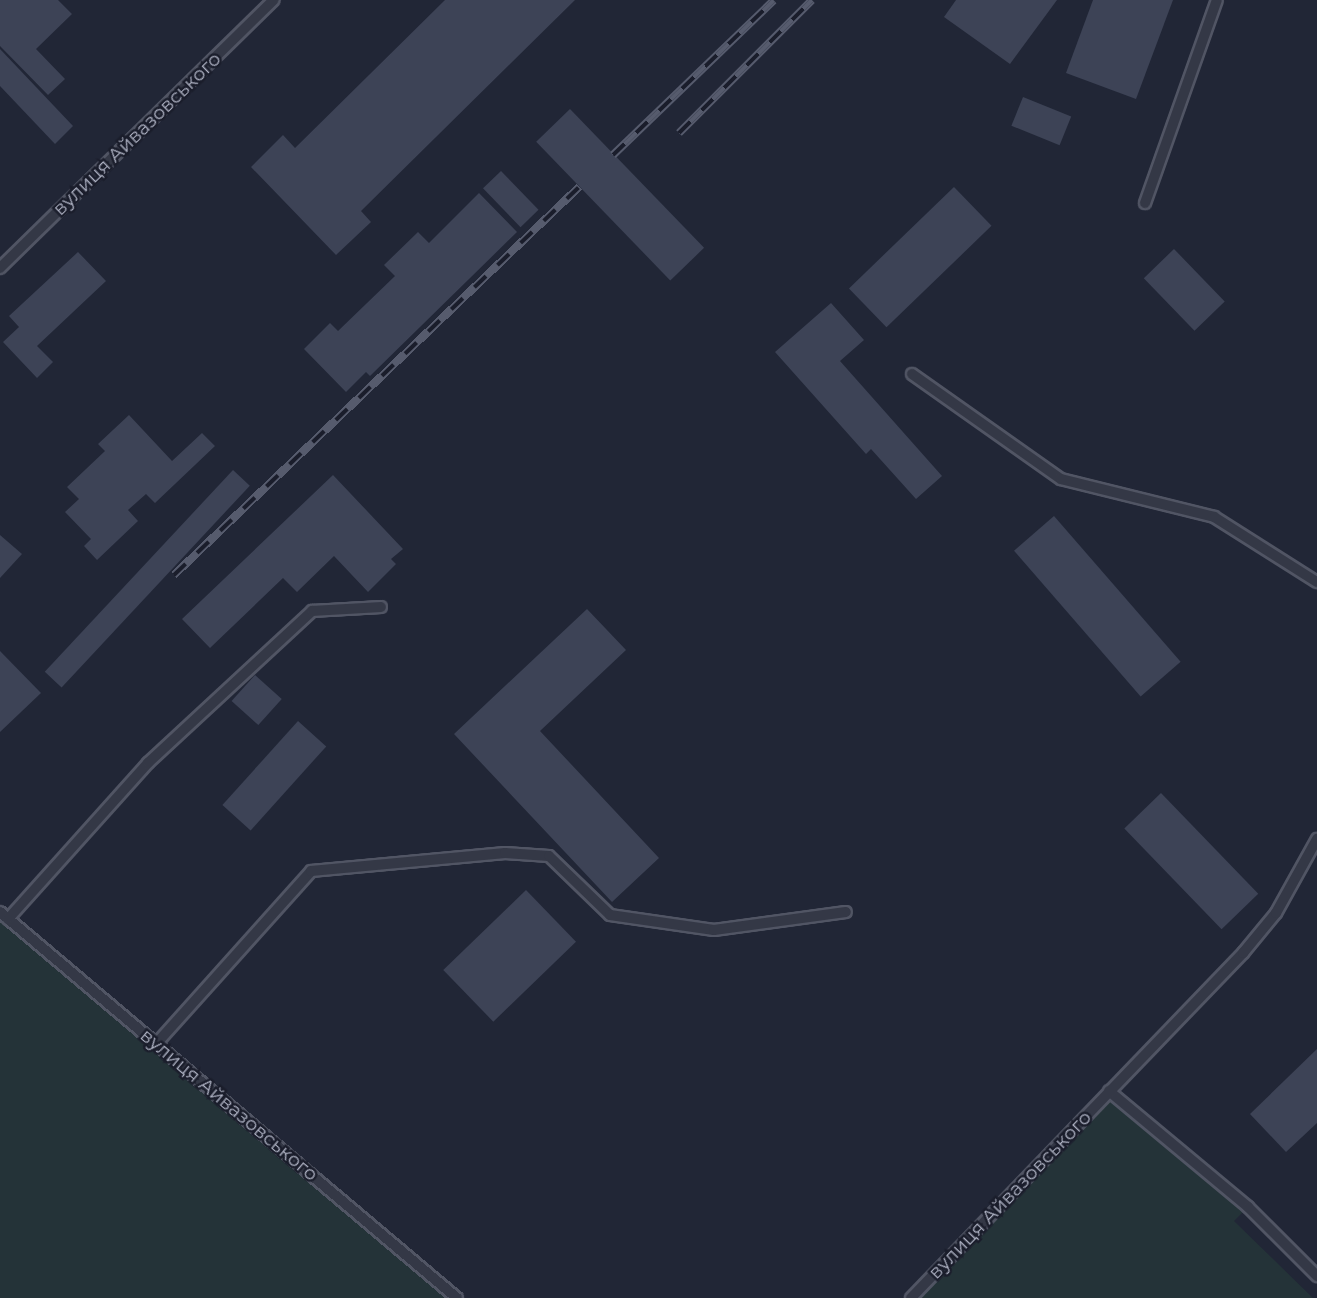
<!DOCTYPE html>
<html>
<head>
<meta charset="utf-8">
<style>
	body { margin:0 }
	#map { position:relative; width:1317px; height:1298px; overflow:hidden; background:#212636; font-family:Montserrat,sans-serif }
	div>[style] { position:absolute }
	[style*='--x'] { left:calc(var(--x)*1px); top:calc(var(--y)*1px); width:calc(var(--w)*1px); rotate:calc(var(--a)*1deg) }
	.green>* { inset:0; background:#243338 }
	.building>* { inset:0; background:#3d4356; transform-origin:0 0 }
	.roads { filter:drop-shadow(2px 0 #515564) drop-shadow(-2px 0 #515564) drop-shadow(0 2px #515564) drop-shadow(0 -2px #515564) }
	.service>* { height:10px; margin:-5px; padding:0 5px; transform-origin:5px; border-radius:5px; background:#343846 }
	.rail>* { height:8px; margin-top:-4px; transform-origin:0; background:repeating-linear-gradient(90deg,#1a1d2b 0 16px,#565b6d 0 32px); box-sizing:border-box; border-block:2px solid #565b6d }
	span { translate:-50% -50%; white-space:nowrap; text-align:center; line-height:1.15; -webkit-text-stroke:5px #1a1d2b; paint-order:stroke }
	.street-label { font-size:19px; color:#aeb2c3 }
</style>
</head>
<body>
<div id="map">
	<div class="green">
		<div style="clip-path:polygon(0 912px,457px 1298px,0 1298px)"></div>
		<div style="clip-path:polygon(1109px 1091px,1248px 1207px,1234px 1221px,1313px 1298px,911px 1298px)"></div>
	</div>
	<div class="building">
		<div style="clip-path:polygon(0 0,58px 0,72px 14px,36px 49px,65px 79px,48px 95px,0 46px)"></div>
		<div style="clip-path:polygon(445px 0,575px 0,361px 211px,371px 222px,336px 255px,251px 167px,283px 135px,295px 148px)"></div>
		<div style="clip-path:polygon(956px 0,1057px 0,1010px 64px,944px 17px)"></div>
		<div style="clip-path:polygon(1093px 0,1173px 0,1136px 99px,1066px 73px)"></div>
		<div style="clip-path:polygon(0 49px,73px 126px,55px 144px,0 86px)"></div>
		<div style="left:1023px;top:97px;width:52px;height:31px;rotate:22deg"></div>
		<div style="left:570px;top:109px;width:193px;height:47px;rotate:46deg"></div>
		<div style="left:501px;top:171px;width:54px;height:25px;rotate:46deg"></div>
		<div style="left:954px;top:187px;width:54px;height:146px;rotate:46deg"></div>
		<div style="clip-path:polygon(479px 193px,517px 232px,370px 376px,366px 372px,346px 392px,304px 349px,330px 323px,338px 331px,395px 276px,384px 265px,418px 232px,429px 243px)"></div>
		<div style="left:1174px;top:249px;width:73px;height:42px;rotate:46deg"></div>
		<div style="clip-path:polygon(78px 252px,106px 281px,37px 346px,53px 362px,37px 378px,3px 342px,19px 327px,9px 316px)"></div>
		<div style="clip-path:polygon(831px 303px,864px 340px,840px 361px,942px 476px,916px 499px,871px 449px,866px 454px,775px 352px)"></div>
		<div style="clip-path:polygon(129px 415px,172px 461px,202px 433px,215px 446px,155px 503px,146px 494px,128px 510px,138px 521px,97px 560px,84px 546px,91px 539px,65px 512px,79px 499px,67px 487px,105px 451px,98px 444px)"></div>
		<div style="left:233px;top:470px;width:23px;height:276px;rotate:43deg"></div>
		<div style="clip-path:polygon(333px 475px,403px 549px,391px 559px,396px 564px,368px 592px,334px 556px,297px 592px,283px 578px,210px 648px,182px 619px)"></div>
		<div style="left:1054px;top:516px;width:193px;height:53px;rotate:49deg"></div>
		<div style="clip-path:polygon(0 535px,22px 554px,0 578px)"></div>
		<div style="clip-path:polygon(587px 609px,626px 650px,540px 731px,659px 858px,612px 902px,454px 734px)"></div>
		<div style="clip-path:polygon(0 651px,41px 693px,0 732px)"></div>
		<div style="left:255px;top:675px;width:36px;height:35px;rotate:42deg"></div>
		<div style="left:298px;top:721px;width:38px;height:113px;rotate:42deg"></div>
		<div style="left:1161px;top:793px;width:140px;height:51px;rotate:46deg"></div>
		<div style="left:526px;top:890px;width:72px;height:115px;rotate:46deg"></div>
		<div style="clip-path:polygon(1317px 1049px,1317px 1123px,1286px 1152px,1250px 1114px)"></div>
	</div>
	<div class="roads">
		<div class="service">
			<div style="--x:1145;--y:203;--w:215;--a:-70.5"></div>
			<div style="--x:0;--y:268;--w:383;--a:-44.4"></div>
			<div style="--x:912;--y:374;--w:182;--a:35.2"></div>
			<div style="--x:1061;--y:479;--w:158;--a:13.9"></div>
			<div style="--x:1214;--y:517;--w:122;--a:32.3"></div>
			<div style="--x:0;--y:912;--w:598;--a:40.19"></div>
			<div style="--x:8;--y:919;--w:210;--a:-48.1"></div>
			<div style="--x:148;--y:763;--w:224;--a:-42.8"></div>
			<div style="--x:312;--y:611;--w:69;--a:-3.3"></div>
			<div style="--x:156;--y:1044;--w:232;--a:-48.1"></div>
			<div style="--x:311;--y:871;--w:195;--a:-5.3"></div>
			<div style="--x:505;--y:853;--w:44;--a:3.9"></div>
			<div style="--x:549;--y:856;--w:85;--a:44"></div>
			<div style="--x:610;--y:915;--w:105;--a:8.2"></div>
			<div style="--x:714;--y:930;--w:133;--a:-7.8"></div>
			<div style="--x:1109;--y:1091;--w:181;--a:39.8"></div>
			<div style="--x:1248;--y:1207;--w:98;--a:45"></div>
			<div style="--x:911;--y:1298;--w:479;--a:-46.1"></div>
			<div style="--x:1243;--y:953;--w:52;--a:-50.5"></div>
			<div style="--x:1276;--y:913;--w:85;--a:-61"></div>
		</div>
	</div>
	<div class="rail">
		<div style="--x:679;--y:133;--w:188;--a:-45"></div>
		<div style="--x:613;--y:155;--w:223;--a:-43.9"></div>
		<div style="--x:174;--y:575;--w:561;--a:-43.77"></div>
	</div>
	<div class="street-label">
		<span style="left:137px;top:134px;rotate:-44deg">вулиця Айвазовського</span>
		<span style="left:229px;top:1105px;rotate:40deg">вулиця Айвазовського</span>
		<span style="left:1010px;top:1195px;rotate:-46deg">вулиця Айвазовського</span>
	</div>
</div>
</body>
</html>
